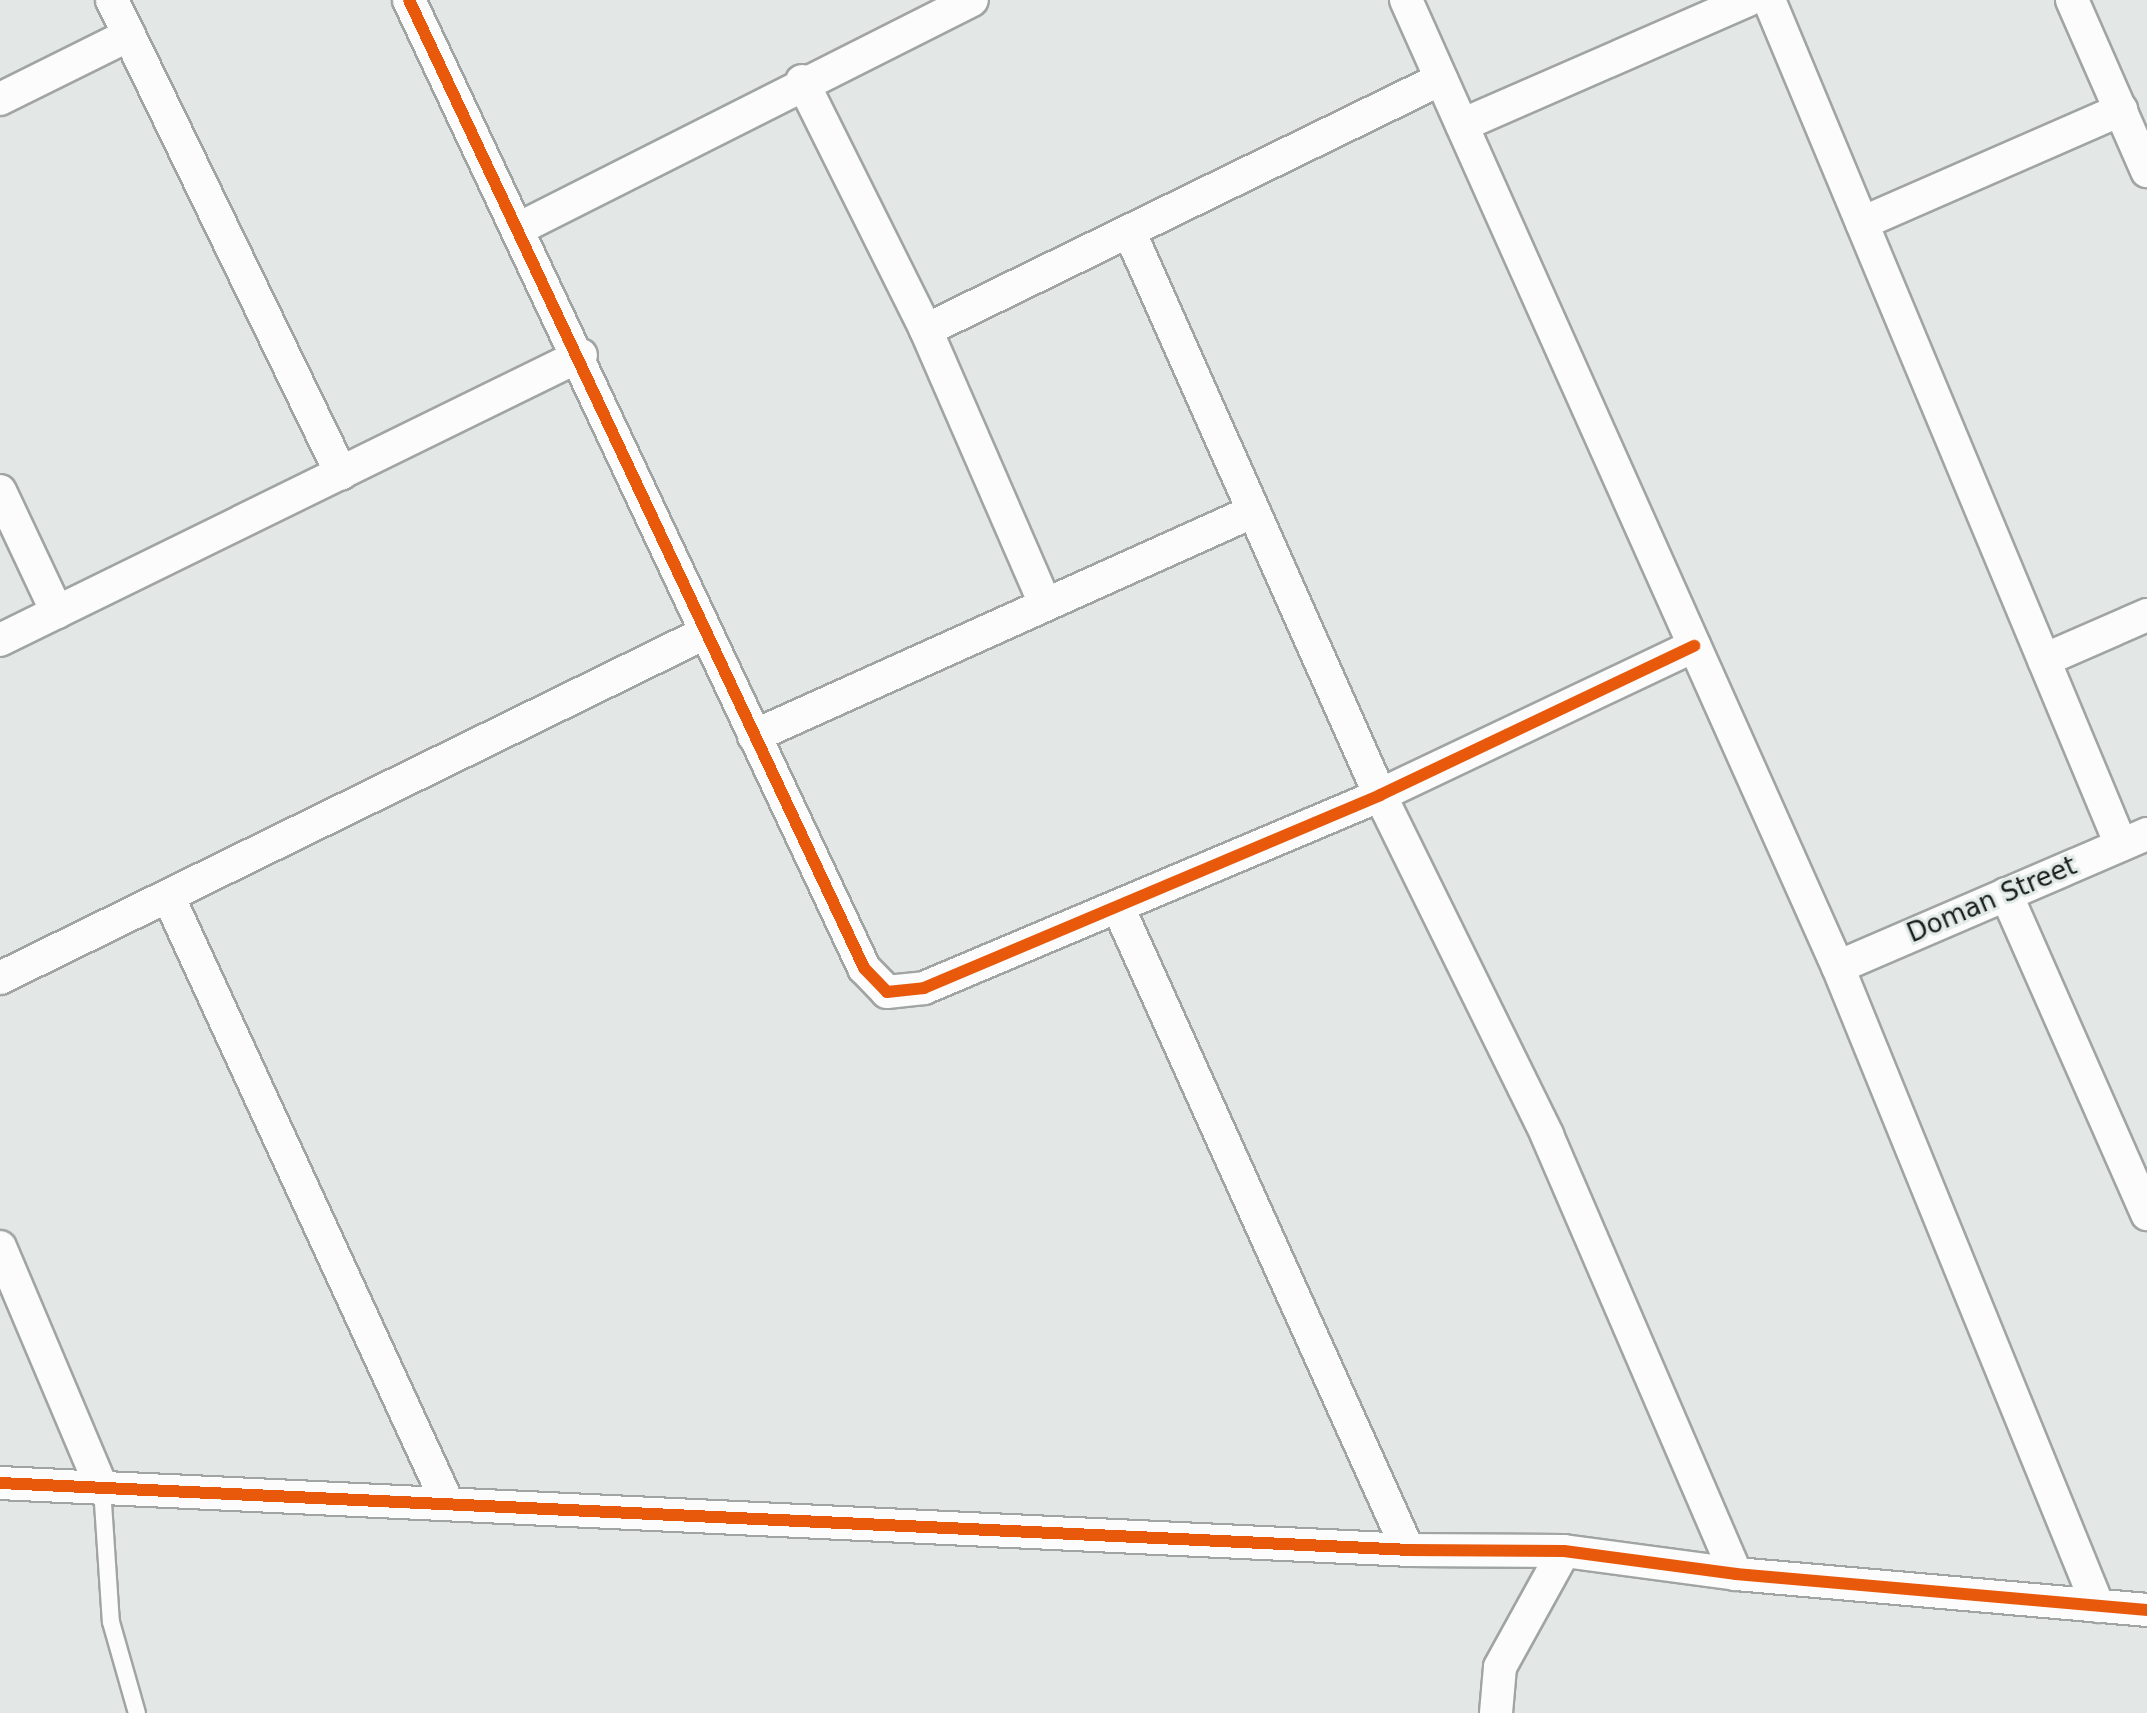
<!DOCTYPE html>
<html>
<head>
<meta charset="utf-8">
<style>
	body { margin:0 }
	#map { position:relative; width:2147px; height:1713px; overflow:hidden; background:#e3e8e6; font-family:"DejaVu Sans",sans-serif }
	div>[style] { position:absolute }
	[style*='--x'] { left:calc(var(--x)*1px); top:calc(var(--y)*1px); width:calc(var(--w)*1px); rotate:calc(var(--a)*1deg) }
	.roads { filter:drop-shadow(2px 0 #a0a4a3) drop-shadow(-2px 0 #a0a4a3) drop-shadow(0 2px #a0a4a3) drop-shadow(0 -2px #a0a4a3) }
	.lane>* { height:16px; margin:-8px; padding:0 8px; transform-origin:8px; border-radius:8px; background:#fbfcfb }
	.street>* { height:32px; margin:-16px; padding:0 16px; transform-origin:16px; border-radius:16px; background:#fbfcfb }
	.cycleway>* { height:12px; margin:-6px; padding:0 6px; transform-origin:6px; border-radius:6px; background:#e8590c }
	span { translate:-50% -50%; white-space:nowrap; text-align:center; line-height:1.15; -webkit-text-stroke:6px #e1eae7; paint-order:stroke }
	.street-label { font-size:26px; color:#191d1b }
</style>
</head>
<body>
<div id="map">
	<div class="roads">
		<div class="lane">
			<div style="--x:102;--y:1488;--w:134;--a:86.2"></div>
			<div style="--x:111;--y:1622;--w:95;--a:74.1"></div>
		</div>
		<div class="street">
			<div style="--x:112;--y:0;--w:526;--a:64.17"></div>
			<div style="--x:409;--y:0;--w:1070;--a:64.82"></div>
			<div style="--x:864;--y:968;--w:33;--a:46"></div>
			<div style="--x:887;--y:992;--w:37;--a:-6"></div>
			<div style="--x:924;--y:988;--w:495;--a:-22.9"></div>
			<div style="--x:1380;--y:795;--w:348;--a:-25.4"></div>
			<div style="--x:1406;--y:0;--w:1059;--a:65.93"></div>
			<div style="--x:1838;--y:967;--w:690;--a:67.86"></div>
			<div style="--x:1769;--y:0;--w:915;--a:67.38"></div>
			<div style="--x:2072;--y:0;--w:187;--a:66.3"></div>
			<div style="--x:802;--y:81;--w:278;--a:63.5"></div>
			<div style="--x:926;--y:330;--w:299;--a:66.5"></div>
			<div style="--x:0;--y:99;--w:144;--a:-26.4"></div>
			<div style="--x:1462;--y:125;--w:312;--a:-23.6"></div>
			<div style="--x:1862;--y:223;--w:283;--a:-23.6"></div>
			<div style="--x:520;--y:228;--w:506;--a:-26.77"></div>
			<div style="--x:1129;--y:231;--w:617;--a:66.01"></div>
			<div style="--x:1380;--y:795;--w:379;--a:63.8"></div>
			<div style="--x:1547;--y:1135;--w:478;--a:66.7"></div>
			<div style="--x:926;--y:330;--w:573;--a:-25.98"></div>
			<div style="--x:0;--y:491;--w:134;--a:64.8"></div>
			<div style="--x:0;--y:640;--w:647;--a:-26.13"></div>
			<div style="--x:2044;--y:660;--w:112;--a:-23.6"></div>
			<div style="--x:754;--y:736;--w:548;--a:-24.23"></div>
			<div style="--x:2006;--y:894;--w:350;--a:66.2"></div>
			<div style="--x:168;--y:896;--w:669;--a:65.27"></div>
			<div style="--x:1118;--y:907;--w:705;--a:65.72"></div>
			<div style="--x:1838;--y:967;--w:336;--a:-23.3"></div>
			<div style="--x:0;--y:978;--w:785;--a:-26.08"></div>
			<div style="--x:0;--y:1247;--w:262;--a:67.1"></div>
			<div style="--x:0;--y:1483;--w:1410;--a:2.72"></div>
			<div style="--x:1408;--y:1550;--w:156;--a:0.4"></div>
			<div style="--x:1564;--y:1551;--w:174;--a:7.6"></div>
			<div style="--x:1736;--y:1574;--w:413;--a:5"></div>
			<div style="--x:1496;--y:1713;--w:46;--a:-85"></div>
			<div style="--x:1500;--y:1667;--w:132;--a:-61.1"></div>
		</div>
	</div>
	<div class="cycleway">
		<div style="--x:409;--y:0;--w:1070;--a:64.82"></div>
		<div style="--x:864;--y:968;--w:33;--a:46"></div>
		<div style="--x:887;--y:992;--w:37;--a:-6"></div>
		<div style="--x:924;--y:988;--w:495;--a:-22.9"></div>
		<div style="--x:1380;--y:795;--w:348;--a:-25.4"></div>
		<div style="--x:0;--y:1483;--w:1410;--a:2.72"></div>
		<div style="--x:1408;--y:1550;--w:156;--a:0.4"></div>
		<div style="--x:1564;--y:1551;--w:174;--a:7.6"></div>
		<div style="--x:1736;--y:1574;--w:413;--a:5"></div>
	</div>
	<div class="street-label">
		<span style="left:1992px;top:900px;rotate:-23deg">Doman Street</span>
	</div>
</div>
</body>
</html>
